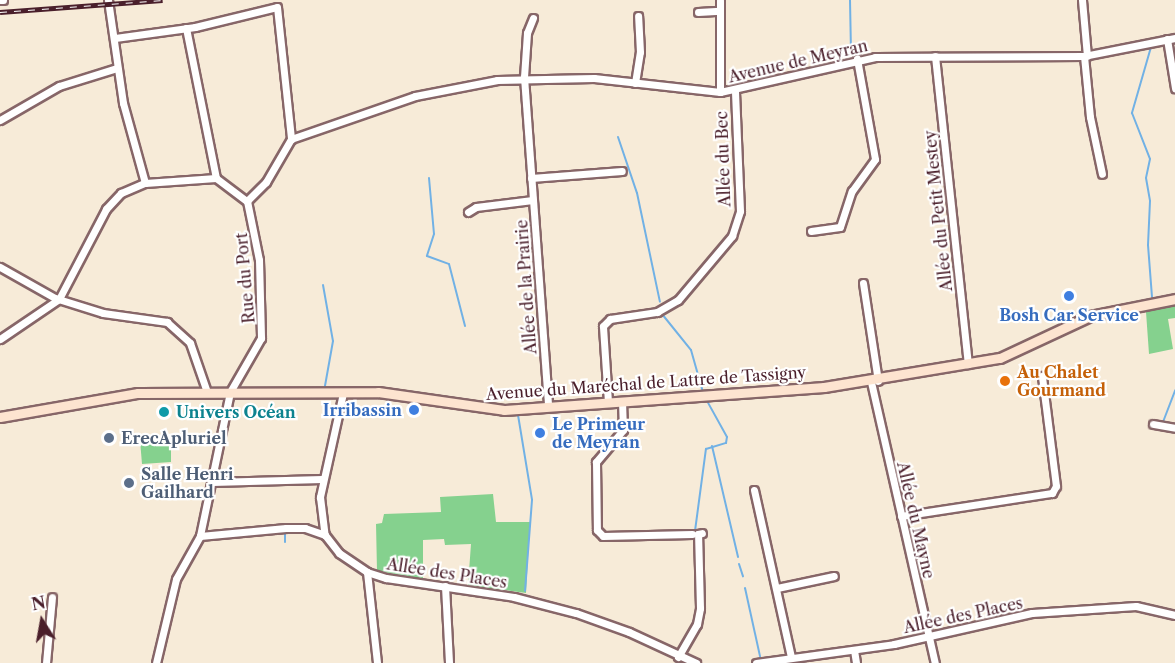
<!DOCTYPE html>
<html>
<head>
<meta charset="utf-8">
<style>
	body { margin:0 }
	#map { position:relative; width:1175px; height:663px; overflow:hidden; background:#f7ebd8; font-family:"Libre Caslon Text",serif }
	div>[style] { position:absolute }
	[style*='--x'] { left:calc(var(--x)*1px); top:calc(var(--y)*1px); width:calc(var(--w)*1px); rotate:calc(var(--a)*1deg) }
	.green>* { inset:0; background:#85d18e }
	.stream>* { height:2px; margin:-1px; padding:0 1px; transform-origin:1px; border-radius:1px; background:#71b1e5 }
	.roads { filter:drop-shadow(2px 0 #876668) drop-shadow(-2px 0 #876668) drop-shadow(0 2px #876668) drop-shadow(0 -2px #876668) }
	.minor>* { height:7px; margin:-3.5px; padding:0 3.5px; transform-origin:3.5px; border-radius:3.5px; background:#fff }
	.secondary>* { height:9px; margin:-4.5px; padding:0 4.5px; transform-origin:4.5px; border-radius:4.5px; background:#fde4d0 }
	.rail>* { height:4.5px; margin-top:-2.25px; transform-origin:0; background:repeating-linear-gradient(90deg,#fff 0 7px,#4a1f2b 0 14px); box-sizing:border-box; border-block:2px solid #4a1f2b }
	.dots>* { width:16px; height:16px; translate:-50% -50%; box-sizing:border-box; border:3px solid #fff; border-radius:50% }
	span { translate:-50% -50%; white-space:nowrap; text-align:center; line-height:1.15; -webkit-text-stroke:4.5px #fff; paint-order:stroke }
	.street-label { font-size:16px; color:#4a1f2b }
	.shop-label { font-size:16px; color:#366cbe; font-weight:700 }
	.right { translate:-100% -50%; text-align:right }
	.left { translate:0 -50%; text-align:left }
	.food-label { font-size:16px; color:#c56008; font-weight:700 }
	.culture-label { font-size:16px; color:#0d838f; font-weight:700 }
	.service-label { font-size:16px; color:#4e5e75; font-weight:700 }
	.north { position:absolute; left:12px; top:591px; width:60px; height:60px; -webkit-text-stroke:4px #fff; paint-order:stroke; rotate:349deg; font-size:16px; font-weight:700; line-height:24px; text-align:center; color:#4a1f2b }
	.north::after { content:''; display:block; margin:auto; width:21px; height:27px; background:#4a1f2b; clip-path:polygon(50% 0,100% 100%,50% 72%,0 100%) }
</style>
</head>
<body>
<div id="map">
	<div class="green">
		<div style="clip-path:polygon(1175px 302px,1175px 318px,1168px 319px,1173px 349px,1149px 354px,1146px 312px)"></div>
		<div style="clip-path:polygon(140px 440px,171px 441px,171px 462px,142px 464px)"></div>
		<div style="clip-path:polygon(493px 494px,496px 522px,530px 522px,526px 593px,468px 585px,471px 544px,445px 545px,444px 539px,423px 540px,423px 579px,377px 571px,376px 524px,382px 523px,384px 514px,441px 512px,440px 497px)"></div>
	</div>
	<div class="stream">
		<div style="--x:850;--y:0;--w:52;--a:88.9"></div>
		<div style="--x:1151;--y:47;--w:69;--a:106.1"></div>
		<div style="--x:1132;--y:113;--w:49;--a:68.6"></div>
		<div style="--x:1150;--y:159;--w:19;--a:102"></div>
		<div style="--x:1146;--y:178;--w:23;--a:80"></div>
		<div style="--x:1150;--y:201;--w:44;--a:92.6"></div>
		<div style="--x:1148;--y:245;--w:52;--a:85.6"></div>
		<div style="--x:618;--y:137;--w:59;--a:71.3"></div>
		<div style="--x:637;--y:193;--w:111;--a:78.1"></div>
		<div style="--x:429;--y:178;--w:56;--a:84.9"></div>
		<div style="--x:434;--y:234;--w:23;--a:108"></div>
		<div style="--x:427;--y:256;--w:23;--a:20"></div>
		<div style="--x:449;--y:264;--w:64;--a:75.5"></div>
		<div style="--x:323;--y:285;--w:57;--a:79.9"></div>
		<div style="--x:333;--y:341;--w:46;--a:100.1"></div>
		<div style="--x:662;--y:314;--w:46;--a:51.1"></div>
		<div style="--x:691;--y:350;--w:41;--a:74.2"></div>
		<div style="--x:518;--y:415;--w:86;--a:80.6"></div>
		<div style="--x:532;--y:500;--w:91;--a:94.4"></div>
		<div style="--x:1163;--y:422;--w:34;--a:-69"></div>
		<div style="--x:712;--y:446;--w:114;--a:76.8"></div>
		<div style="--x:695;--y:531;--w:83;--a:-82.4"></div>
		<div style="--x:706;--y:449;--w:21;--a:-17"></div>
		<div style="--x:726;--y:443;--w:6;--a:-81"></div>
		<div style="--x:727;--y:437;--w:39;--a:-119"></div>
		<div style="--x:285;--y:542;--w:12;--a:-90"></div>
		<div style="--x:739;--y:564;--w:13;--a:72"></div>
		<div style="--x:745;--y:588;--w:70;--a:77.6"></div>
	</div>
	<div class="roads">
		<div class="minor">
			<div style="--x:0;--y:0;--w:3;--a:0"></div>
			<div style="--x:108;--y:0;--w:104;--a:81.7"></div>
			<div style="--x:123;--y:103;--w:83;--a:74.6"></div>
			<div style="--x:1082;--y:0;--w:56;--a:84.9"></div>
			<div style="--x:698;--y:12;--w:22;--a:-3"></div>
			<div style="--x:533;--y:18;--w:16;--a:112"></div>
			<div style="--x:527;--y:33;--w:44;--a:93.9"></div>
			<div style="--x:524;--y:77;--w:331;--a:85.8"></div>
			<div style="--x:186;--y:28;--w:153;--a:78.7"></div>
			<div style="--x:115;--y:38;--w:81;--a:-7.8"></div>
			<div style="--x:195;--y:27;--w:84;--a:-13.7"></div>
			<div style="--x:277;--y:7;--w:133;--a:83.9"></div>
			<div style="--x:291;--y:139;--w:50;--a:120.2"></div>
			<div style="--x:266;--y:182;--w:27;--a:135"></div>
			<div style="--x:1167;--y:39;--w:50;--a:80.7"></div>
			<div style="--x:935;--y:56;--w:310;--a:83.9"></div>
			<div style="--x:1084;--y:56;--w:61;--a:84.4"></div>
			<div style="--x:1090;--y:117;--w:58;--a:78.1"></div>
			<div style="--x:635;--y:83;--w:31;--a:-81"></div>
			<div style="--x:640;--y:52;--w:36;--a:-93"></div>
			<div style="--x:720;--y:92;--w:92;--a:-90"></div>
			<div style="--x:0;--y:120;--w:68;--a:-30"></div>
			<div style="--x:59;--y:86;--w:61;--a:-17.2"></div>
			<div style="--x:291;--y:139;--w:131;--a:-19.1"></div>
			<div style="--x:415;--y:96;--w:84;--a:-11"></div>
			<div style="--x:497;--y:80;--w:97;--a:-1.2"></div>
			<div style="--x:594;--y:78;--w:127;--a:6.3"></div>
			<div style="--x:720;--y:92;--w:159;--a:-12.7"></div>
			<div style="--x:875;--y:57;--w:209;--a:-0.3"></div>
			<div style="--x:1084;--y:56;--w:93;--a:-11.2"></div>
			<div style="--x:531;--y:178;--w:91;--a:-4.4"></div>
			<div style="--x:468;--y:212;--w:9;--a:-32"></div>
			<div style="--x:476;--y:207;--w:57;--a:-7"></div>
			<div style="--x:811;--y:231;--w:29;--a:-8"></div>
			<div style="--x:840;--y:227;--w:38;--a:-72"></div>
			<div style="--x:852;--y:191;--w:39;--a:-54"></div>
			<div style="--x:875;--y:159;--w:102;--a:-100.2"></div>
			<div style="--x:0;--y:267;--w:63;--a:29.4"></div>
			<div style="--x:55;--y:298;--w:50;--a:17.4"></div>
			<div style="--x:103;--y:313;--w:65;--a:8"></div>
			<div style="--x:167;--y:322;--w:31;--a:42"></div>
			<div style="--x:190;--y:343;--w:52;--a:70.9"></div>
			<div style="--x:863;--y:283;--w:99;--a:81.3"></div>
			<div style="--x:0;--y:339;--w:71;--a:-34.1"></div>
			<div style="--x:59;--y:299;--w:102;--a:-62.4"></div>
			<div style="--x:106;--y:209;--w:22;--a:-47"></div>
			<div style="--x:121;--y:193;--w:26;--a:-23"></div>
			<div style="--x:145;--y:183;--w:71;--a:-4"></div>
			<div style="--x:216;--y:178;--w:39;--a:37"></div>
			<div style="--x:247;--y:201;--w:60;--a:78.5"></div>
			<div style="--x:259;--y:260;--w:78;--a:88.5"></div>
			<div style="--x:261;--y:338;--w:62;--a:119.9"></div>
			<div style="--x:230;--y:392;--w:147;--a:101.8"></div>
			<div style="--x:200;--y:536;--w:49;--a:119.2"></div>
			<div style="--x:176;--y:579;--w:86;--a:103.4"></div>
			<div style="--x:871;--y:382;--w:288;--a:77.2"></div>
			<div style="--x:343;--y:393;--w:107;--a:102.5"></div>
			<div style="--x:320;--y:497;--w:38;--a:83"></div>
			<div style="--x:325;--y:535;--w:23;--a:52"></div>
			<div style="--x:339;--y:553;--w:34;--a:34"></div>
			<div style="--x:367;--y:572;--w:20;--a:18"></div>
			<div style="--x:386;--y:578;--w:129;--a:8.4"></div>
			<div style="--x:514;--y:597;--w:64;--a:14.5"></div>
			<div style="--x:576;--y:613;--w:56;--a:19.7"></div>
			<div style="--x:629;--y:632;--w:74;--a:24.8"></div>
			<div style="--x:622;--y:401;--w:29;--a:88"></div>
			<div style="--x:623;--y:430;--w:42;--a:130.2"></div>
			<div style="--x:596;--y:462;--w:68;--a:89.2"></div>
			<div style="--x:597;--y:530;--w:8;--a:45"></div>
			<div style="--x:603;--y:536;--w:89;--a:-1.3"></div>
			<div style="--x:608;--y:402;--w:76;--a:-93.8"></div>
			<div style="--x:603;--y:326;--w:10;--a:-45"></div>
			<div style="--x:610;--y:319;--w:48;--a:-8.5"></div>
			<div style="--x:657;--y:312;--w:24;--a:-30"></div>
			<div style="--x:678;--y:300;--w:84;--a:-49.8"></div>
			<div style="--x:732;--y:236;--w:26;--a:-72"></div>
			<div style="--x:740;--y:211;--w:121;--a:-92.4"></div>
			<div style="--x:1153;--y:424;--w:22;--a:10"></div>
			<div style="--x:212;--y:482;--w:110;--a:-1.6"></div>
			<div style="--x:754;--y:490;--w:171;--a:77.5"></div>
			<div style="--x:901;--y:516;--w:153;--a:-8.7"></div>
			<div style="--x:1052;--y:493;--w:8;--a:-60"></div>
			<div style="--x:1056;--y:486;--w:111;--a:-97.3"></div>
			<div style="--x:200;--y:536;--w:86;--a:-5.3"></div>
			<div style="--x:286;--y:528;--w:19;--a:0"></div>
			<div style="--x:305;--y:528;--w:21;--a:19"></div>
			<div style="--x:367;--y:572;--w:92;--a:83.7"></div>
			<div style="--x:445;--y:586;--w:77;--a:87"></div>
			<div style="--x:777;--y:588;--w:58;--a:-11.9"></div>
			<div style="--x:854;--y:650;--w:13;--a:81"></div>
			<div style="--x:678;--y:657;--w:38;--a:-60"></div>
			<div style="--x:697;--y:624;--w:16;--a:-79"></div>
			<div style="--x:700;--y:608;--w:74;--a:-91.5"></div>
			<div style="--x:698;--y:534;--w:4;--a:-14"></div>
			<div style="--x:46;--y:663;--w:66;--a:-84.8"></div>
			<div style="--x:756;--y:663;--w:139;--a:-7.8"></div>
			<div style="--x:894;--y:644;--w:141;--a:-12.7"></div>
			<div style="--x:1032;--y:613;--w:104;--a:-3.9"></div>
			<div style="--x:1136;--y:606;--w:40;--a:13"></div>
		</div>
		<div class="secondary">
			<div style="--x:0;--y:417;--w:140;--a:-9.9"></div>
			<div style="--x:138;--y:393;--w:240;--a:-0.2"></div>
			<div style="--x:378;--y:392;--w:127;--a:8.1"></div>
			<div style="--x:504;--y:410;--w:321;--a:-4.1"></div>
			<div style="--x:824;--y:387;--w:178;--a:-9.4"></div>
			<div style="--x:1000;--y:358;--w:99;--a:-25"></div>
			<div style="--x:1090;--y:316;--w:87;--a:-11.3"></div>
		</div>
	</div>
	<div class="rail">
		<div style="--x:0;--y:12;--w:163;--a:-4.2"></div>
	</div>
	<div class="dots">
		<div style="left:1069px;top:296px;background:#3f7fe0"></div>
		<div style="left:1005px;top:381px;background:#e8710a"></div>
		<div style="left:414px;top:410px;background:#3f7fe0"></div>
		<div style="left:164px;top:412px;background:#0f9aa8"></div>
		<div style="left:540px;top:433px;background:#3f7fe0"></div>
		<div style="left:109px;top:438px;background:#5c6f8a"></div>
		<div style="left:129px;top:483px;background:#5c6f8a"></div>
	</div>
	<div class="street-label">
		<span style="left:798px;top:61px;rotate:-13deg">Avenue de Meyran</span>
		<span style="left:723px;top:159px;rotate:-92deg">Allée du Bec</span>
		<span style="left:938px;top:211px;rotate:-96deg">Allée du Petit Mestey</span>
		<span style="left:245px;top:278px;rotate:-95deg">Rue du Port</span>
		<span style="left:526px;top:287px;rotate:-94deg">Allée de la Prairie</span>
		<span style="left:646px;top:383px;rotate:-4deg">Avenue du Maréchal de Lattre de Tassigny</span>
		<span style="left:916px;top:520px;rotate:77deg">Allée du Mayne</span>
		<span style="left:447px;top:573px;rotate:9deg">Allée des Places</span>
		<span style="left:963px;top:615px;rotate:-12deg">Allée des Places</span>
	</div>
	<div class="shop-label">
		<span style="left:1069px;top:315px">Bosh Car Service</span>
		<span class="right" style="left:402px;top:410px">Irribassin</span>
		<span class="left" style="left:552px;top:433px">Le Primeur<br>de Meyran</span>
	</div>
	<div class="food-label">
		<span class="left" style="left:1017px;top:381px">Au Chalet<br>Gourmand</span>
	</div>
	<div class="culture-label">
		<span class="left" style="left:176px;top:412px">Univers Océan</span>
	</div>
	<div class="service-label">
		<span class="left" style="left:121px;top:438px">ErecApluriel</span>
		<span class="left" style="left:141px;top:483px">Salle Henri<br>Gailhard</span>
	</div>
	<div class="north">N</div>
</div>
</body>
</html>
